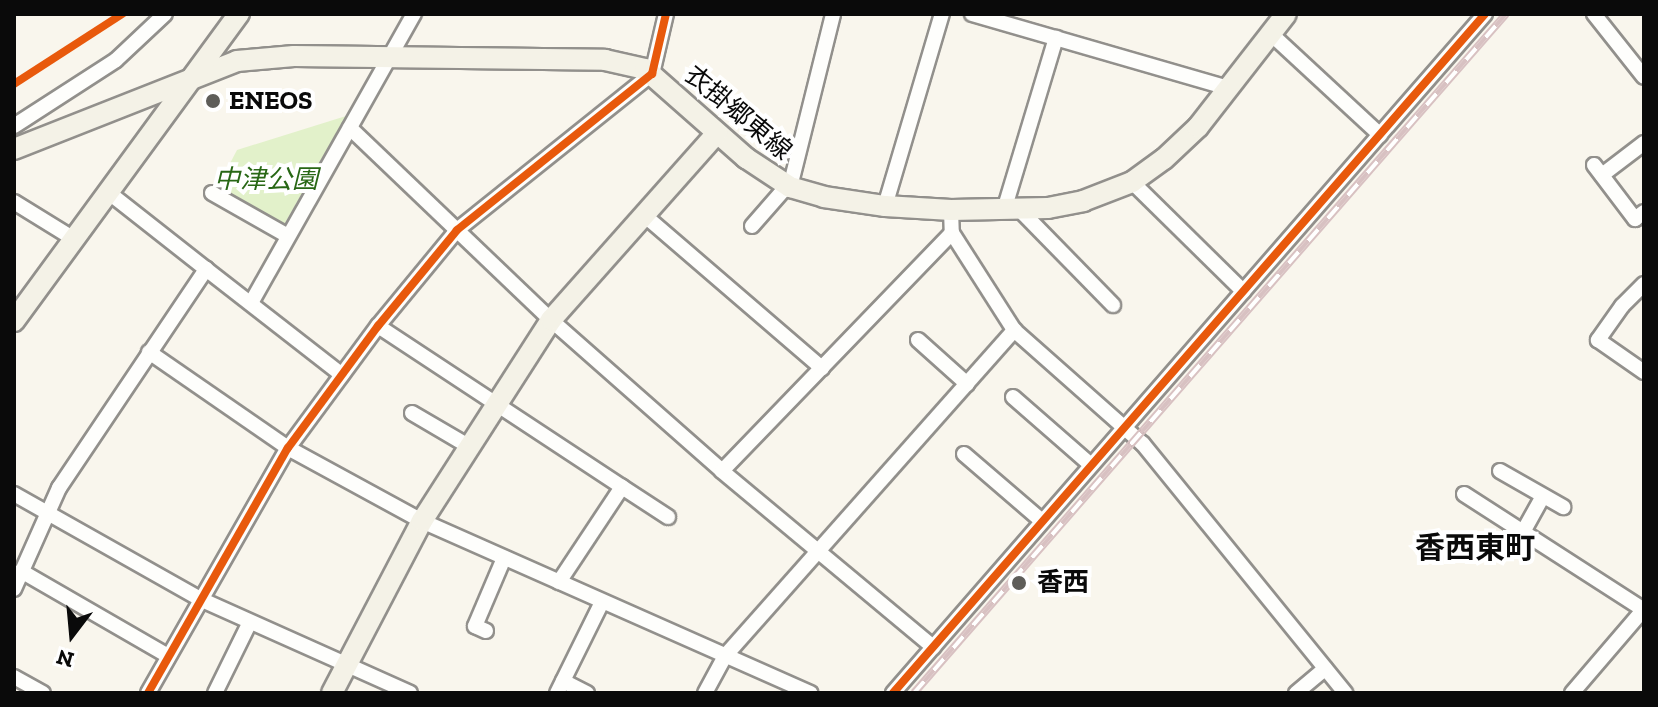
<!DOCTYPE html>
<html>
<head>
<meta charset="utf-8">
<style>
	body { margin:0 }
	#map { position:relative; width:1658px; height:707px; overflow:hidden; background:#f9f6ed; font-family:"Zilla Slab","Noto Sans JP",serif }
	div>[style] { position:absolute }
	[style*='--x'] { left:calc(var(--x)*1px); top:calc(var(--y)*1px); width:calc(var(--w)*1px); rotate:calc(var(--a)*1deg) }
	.green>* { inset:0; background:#e2f1ca }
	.roads { filter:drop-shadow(2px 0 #92908c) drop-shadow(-2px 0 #92908c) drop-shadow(0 2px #92908c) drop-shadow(0 -2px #92908c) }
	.street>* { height:14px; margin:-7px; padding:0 7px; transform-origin:7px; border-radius:7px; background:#fefefc }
	.secondary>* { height:20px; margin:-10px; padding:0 10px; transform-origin:10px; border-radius:10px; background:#f4f2e7 }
	.rail>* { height:8px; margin-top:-4px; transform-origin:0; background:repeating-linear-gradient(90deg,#fff 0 15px,#d8c1c2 0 30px); box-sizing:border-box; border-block:2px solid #d8c1c2 }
	.cycleway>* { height:8px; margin:-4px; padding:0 4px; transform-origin:4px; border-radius:4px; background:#e8590c }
	.dots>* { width:22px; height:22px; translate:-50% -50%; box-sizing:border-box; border:4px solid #fff; border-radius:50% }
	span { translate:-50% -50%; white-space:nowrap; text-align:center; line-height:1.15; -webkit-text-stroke:8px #fff; paint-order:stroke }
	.poi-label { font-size:26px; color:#0a0a0a; font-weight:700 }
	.left { translate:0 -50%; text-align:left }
	.street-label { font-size:26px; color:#0a0a0a }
	.park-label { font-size:26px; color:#286715; font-style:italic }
	.quarter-label { font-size:30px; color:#0a0a0a; font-weight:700 }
	.frame { position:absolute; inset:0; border:16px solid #0a0a0a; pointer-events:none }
	.north { position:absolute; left:32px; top:595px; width:80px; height:80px; -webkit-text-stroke:6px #fff; paint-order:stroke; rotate:196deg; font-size:22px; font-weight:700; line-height:32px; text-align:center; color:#0a0a0a }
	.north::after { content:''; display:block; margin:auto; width:28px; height:36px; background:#0a0a0a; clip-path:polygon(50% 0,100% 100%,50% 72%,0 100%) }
</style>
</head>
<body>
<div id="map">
	<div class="green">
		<div style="clip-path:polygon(346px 116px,281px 230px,215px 192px,237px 150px)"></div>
	</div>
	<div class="roads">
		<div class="street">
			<div style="--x:972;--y:14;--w:267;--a:16.1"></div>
			<div style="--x:1594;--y:14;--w:80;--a:51.6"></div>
			<div style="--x:1270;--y:33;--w:150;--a:42.8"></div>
			<div style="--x:14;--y:126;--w:121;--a:-32.9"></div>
			<div style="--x:116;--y:60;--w:67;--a:-43.2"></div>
			<div style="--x:350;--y:128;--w:278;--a:43.7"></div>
			<div style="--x:551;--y:320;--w:228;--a:41.4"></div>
			<div style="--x:722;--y:471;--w:275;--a:39.8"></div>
			<div style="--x:1594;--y:165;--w:68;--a:52.8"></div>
			<div style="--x:1635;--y:219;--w:11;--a:-38"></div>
			<div style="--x:1602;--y:175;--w:53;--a:-37.3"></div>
			<div style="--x:1132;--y:182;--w:156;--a:44.5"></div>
			<div style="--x:790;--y:187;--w:178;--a:-76"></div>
			<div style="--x:108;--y:192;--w:125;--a:38.2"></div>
			<div style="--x:212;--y:193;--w:87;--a:29.5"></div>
			<div style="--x:14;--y:202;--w:70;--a:31.7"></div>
			<div style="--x:885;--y:206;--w:200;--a:-73.5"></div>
			<div style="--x:951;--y:210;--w:23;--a:88"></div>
			<div style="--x:952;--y:233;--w:115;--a:57.4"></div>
			<div style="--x:1014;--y:330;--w:172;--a:41.5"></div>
			<div style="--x:1143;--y:444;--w:321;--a:50.9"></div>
			<div style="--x:1004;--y:210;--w:180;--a:-73.2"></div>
			<div style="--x:1020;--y:210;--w:133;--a:45.6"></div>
			<div style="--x:644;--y:215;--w:235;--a:40.7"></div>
			<div style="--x:752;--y:226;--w:53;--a:-48.8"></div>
			<div style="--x:1644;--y:284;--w:31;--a:135"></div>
			<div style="--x:1622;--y:306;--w:42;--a:125.2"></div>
			<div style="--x:1598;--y:340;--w:56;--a:34.8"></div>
			<div style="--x:251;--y:303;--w:332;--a:-60.6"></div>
			<div style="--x:378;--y:326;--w:292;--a:33.4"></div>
			<div style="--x:622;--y:487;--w:114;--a:123.6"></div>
			<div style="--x:918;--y:340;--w:66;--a:41.9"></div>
			<div style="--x:149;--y:352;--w:169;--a:34.6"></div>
			<div style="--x:288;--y:448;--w:153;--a:28.6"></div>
			<div style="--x:422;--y:521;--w:425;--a:23.9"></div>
			<div style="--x:1013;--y:397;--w:103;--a:41.1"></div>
			<div style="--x:412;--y:413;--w:67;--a:30.4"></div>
			<div style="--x:964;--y:454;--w:103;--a:40.7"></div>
			<div style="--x:722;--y:471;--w:331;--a:-46"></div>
			<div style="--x:1500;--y:471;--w:73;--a:29.7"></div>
			<div style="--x:622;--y:487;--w:55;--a:33.1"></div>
			<div style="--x:14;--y:494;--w:214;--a:29.4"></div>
			<div style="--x:200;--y:599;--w:230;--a:24.1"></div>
			<div style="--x:1464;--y:494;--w:214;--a:32.8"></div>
			<div style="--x:1523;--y:532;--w:41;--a:-60.9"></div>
			<div style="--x:21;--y:571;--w:170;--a:30"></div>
			<div style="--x:14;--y:589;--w:111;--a:-66"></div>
			<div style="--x:59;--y:488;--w:264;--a:-56.1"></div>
			<div style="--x:206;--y:269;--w:172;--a:37.9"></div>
			<div style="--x:486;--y:631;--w:12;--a:-156"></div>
			<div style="--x:475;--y:626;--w:74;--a:-66.9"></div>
			<div style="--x:14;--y:677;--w:33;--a:29"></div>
			<div style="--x:563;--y:681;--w:27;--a:27"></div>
			<div style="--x:148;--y:693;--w:282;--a:-60.3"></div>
			<div style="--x:288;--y:448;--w:152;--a:-53.6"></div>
			<div style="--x:378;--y:326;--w:124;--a:-50.5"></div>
			<div style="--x:457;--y:230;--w:250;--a:-38.7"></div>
			<div style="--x:652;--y:74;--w:62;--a:-76.9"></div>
			<div style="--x:215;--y:693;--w:79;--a:-63.8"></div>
			<div style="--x:557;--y:693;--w:102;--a:-63.7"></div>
			<div style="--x:705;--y:693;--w:42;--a:-61.6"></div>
			<div style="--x:725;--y:656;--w:436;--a:-48.4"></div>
			<div style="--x:893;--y:693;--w:901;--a:-48.92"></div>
			<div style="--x:1296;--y:693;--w:38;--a:-40"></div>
			<div style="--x:1572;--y:693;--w:111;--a:-49.4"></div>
		</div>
		<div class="secondary">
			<div style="--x:14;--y:149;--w:240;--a:-21.5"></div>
			<div style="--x:237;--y:61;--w:57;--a:-5"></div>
			<div style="--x:294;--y:56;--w:311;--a:0.7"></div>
			<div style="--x:605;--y:60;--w:41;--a:12.7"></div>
			<div style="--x:645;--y:69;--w:135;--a:41.4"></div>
			<div style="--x:746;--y:158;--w:53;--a:33.4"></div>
			<div style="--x:790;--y:187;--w:35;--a:16"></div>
			<div style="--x:824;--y:197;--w:62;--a:8.4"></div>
			<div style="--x:885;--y:206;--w:66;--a:3.5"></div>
			<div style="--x:951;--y:210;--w:97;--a:-1.2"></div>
			<div style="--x:1048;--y:208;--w:36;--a:-11"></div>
			<div style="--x:1083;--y:201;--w:53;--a:-21.2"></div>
			<div style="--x:1132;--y:182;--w:39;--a:-36"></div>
			<div style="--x:1164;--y:159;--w:47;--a:-43.3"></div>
			<div style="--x:1198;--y:127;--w:143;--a:-52.1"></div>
			<div style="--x:14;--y:321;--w:381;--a:-53.8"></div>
			<div style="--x:332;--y:693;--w:194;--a:-62.4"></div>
			<div style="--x:422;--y:521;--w:239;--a:-57.3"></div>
			<div style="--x:551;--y:320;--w:250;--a:-48.4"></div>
		</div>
	</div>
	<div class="rail">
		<div style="--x:914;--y:693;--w:901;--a:-48.92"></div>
	</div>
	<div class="cycleway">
		<div style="--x:14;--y:84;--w:129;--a:-32.9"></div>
		<div style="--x:148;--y:693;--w:282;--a:-60.3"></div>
		<div style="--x:288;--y:448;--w:152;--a:-53.6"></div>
		<div style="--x:378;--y:326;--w:124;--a:-50.5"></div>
		<div style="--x:457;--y:230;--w:250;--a:-38.7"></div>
		<div style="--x:652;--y:74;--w:62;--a:-76.9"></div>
		<div style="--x:893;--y:693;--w:901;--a:-48.92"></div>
	</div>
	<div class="dots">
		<div style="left:213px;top:101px;background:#5e5d59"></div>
		<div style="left:1019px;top:583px;background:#5e5d59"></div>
	</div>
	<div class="poi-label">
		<span class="left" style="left:229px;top:101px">ENEOS</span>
		<span class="left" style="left:1037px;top:583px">香西</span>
	</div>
	<div class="street-label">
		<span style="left:738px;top:113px;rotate:40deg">衣掛郷東線</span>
	</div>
	<div class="park-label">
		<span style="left:266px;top:180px">中津公園</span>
	</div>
	<div class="quarter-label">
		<span style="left:1475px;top:548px">香西東町</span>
	</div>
	<div class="frame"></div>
	<div class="north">N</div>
</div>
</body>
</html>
